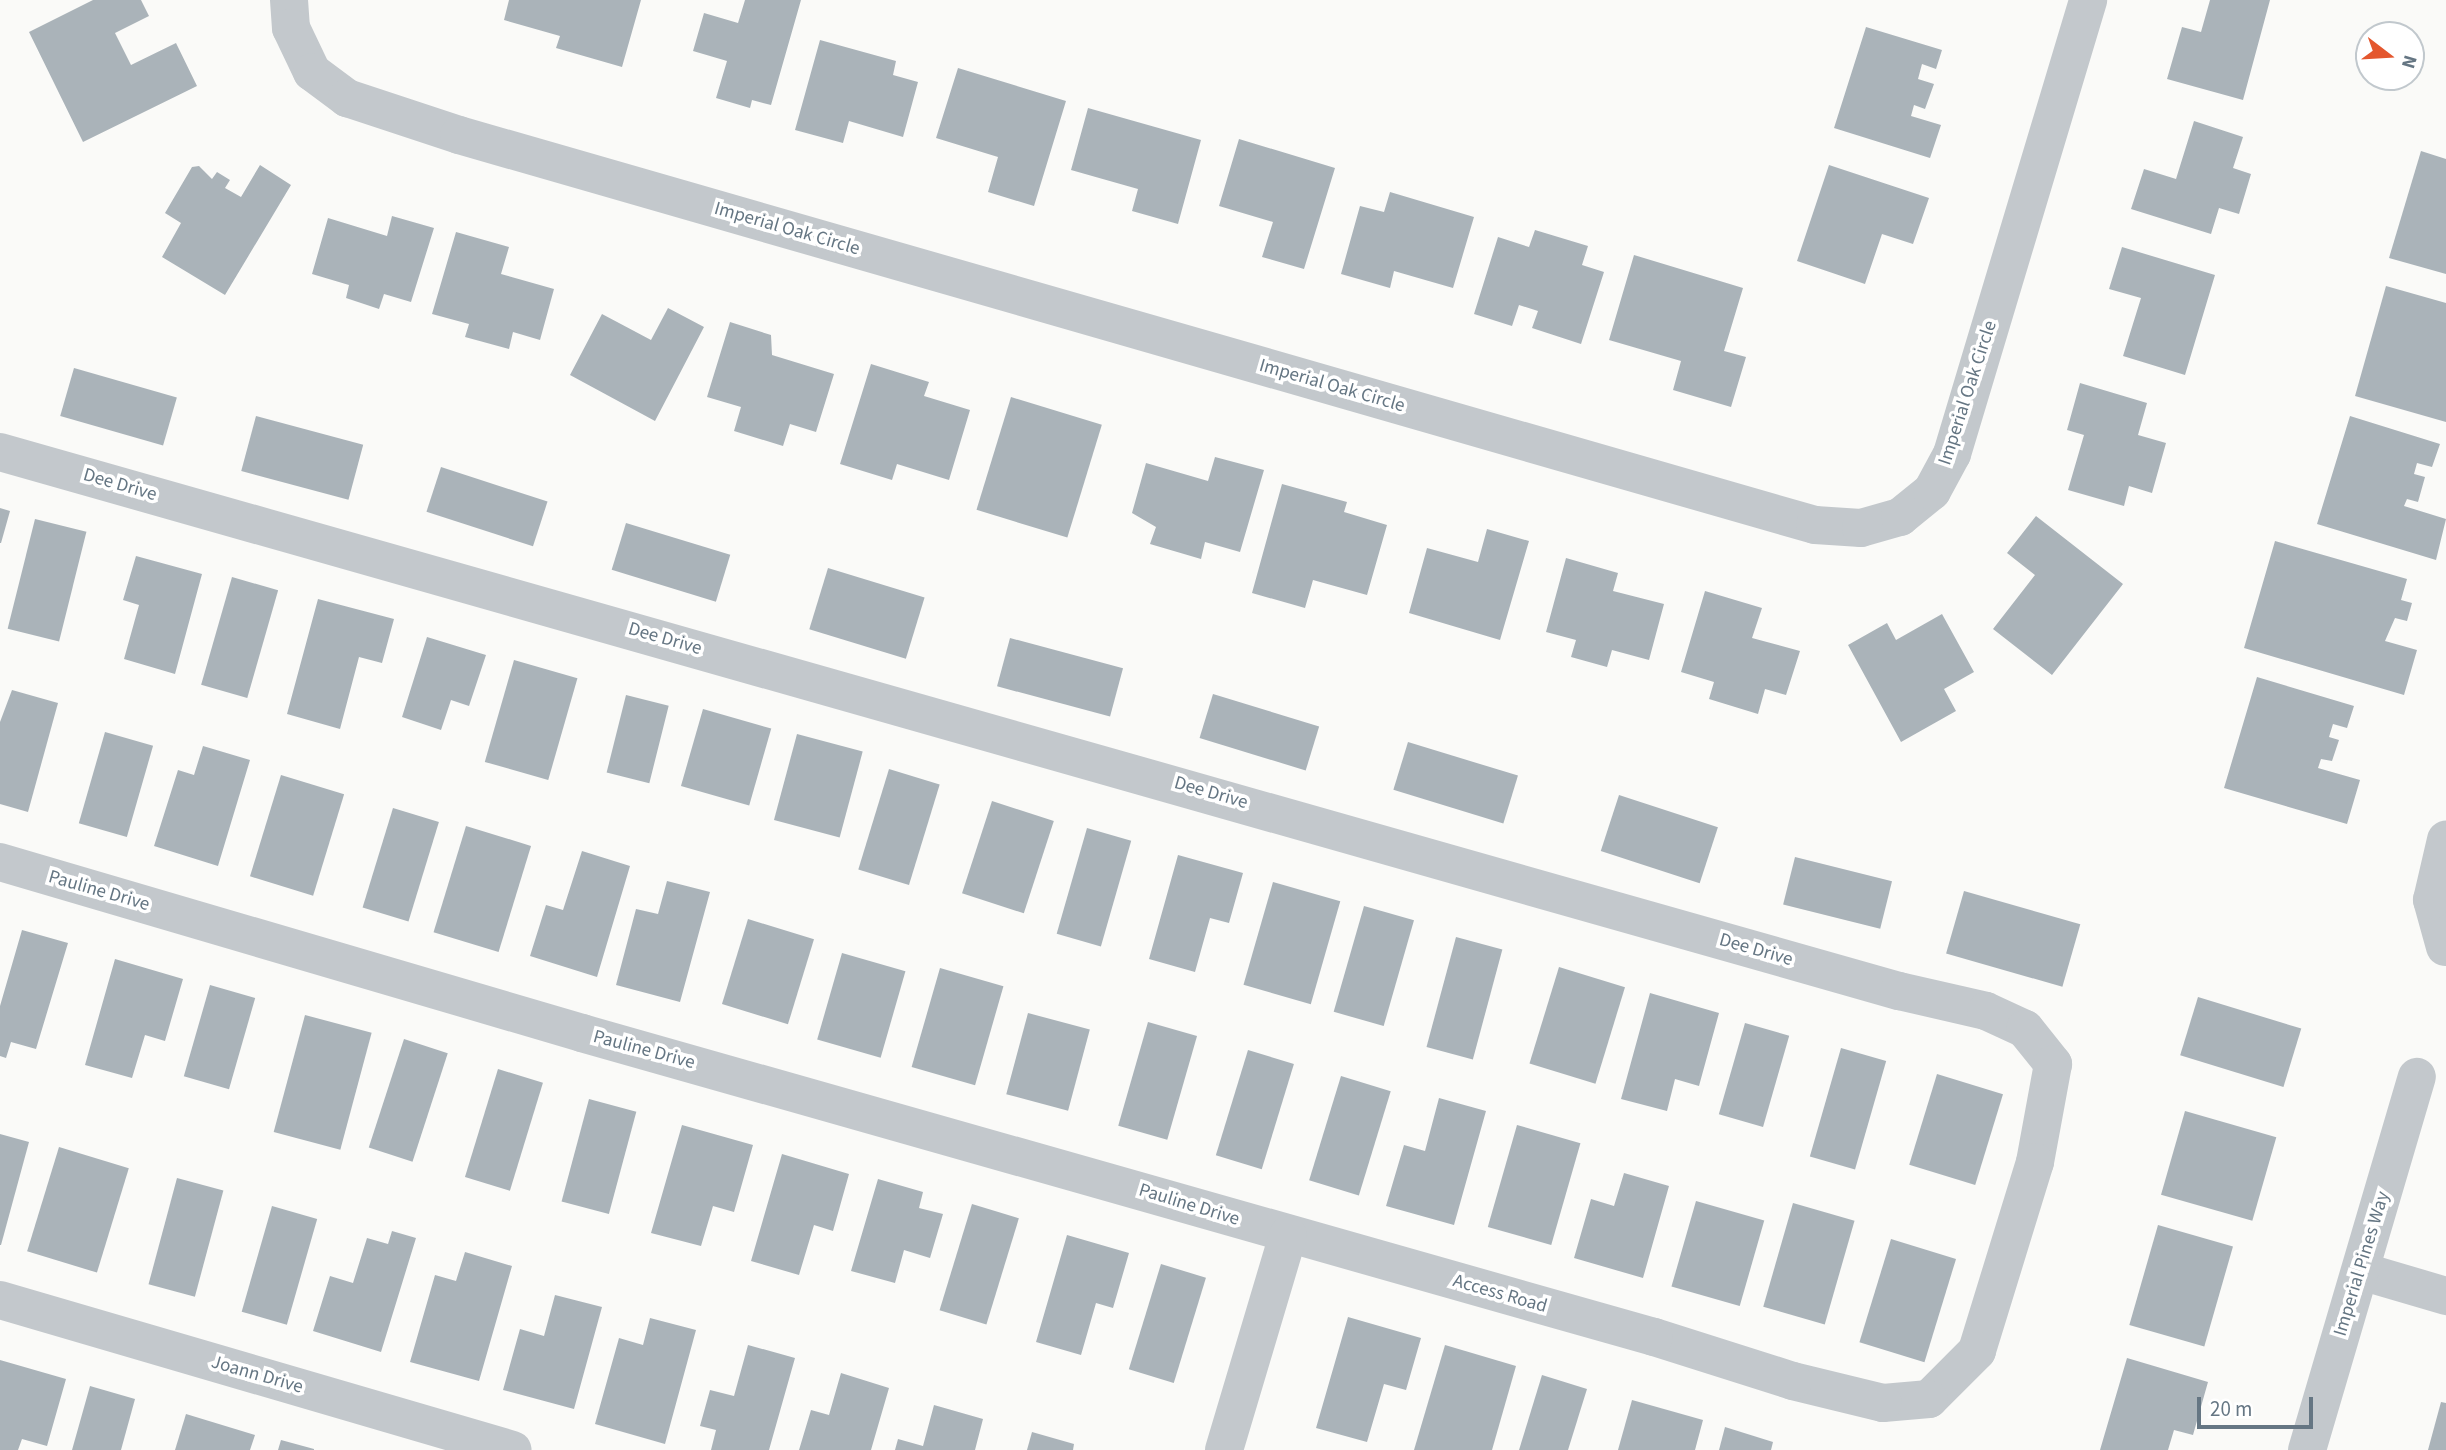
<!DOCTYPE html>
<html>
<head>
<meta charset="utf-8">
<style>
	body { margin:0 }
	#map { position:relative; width:2446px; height:1450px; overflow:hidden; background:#fafaf8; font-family:"Source Sans 3",sans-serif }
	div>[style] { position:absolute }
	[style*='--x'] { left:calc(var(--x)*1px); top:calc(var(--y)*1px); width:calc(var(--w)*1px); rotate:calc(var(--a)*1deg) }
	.building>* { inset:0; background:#aab3b9; transform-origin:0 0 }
	.minor>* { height:38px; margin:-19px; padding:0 19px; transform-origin:19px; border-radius:19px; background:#c3c8cc }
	span { translate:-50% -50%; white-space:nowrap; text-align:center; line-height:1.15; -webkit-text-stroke:7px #fff; paint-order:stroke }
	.street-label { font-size:19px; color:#657683 }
	.north { position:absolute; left:2355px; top:21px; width:70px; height:70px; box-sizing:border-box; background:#fff; border:2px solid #c1c8cd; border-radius:50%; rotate:107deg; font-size:19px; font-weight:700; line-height:28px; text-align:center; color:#657683 }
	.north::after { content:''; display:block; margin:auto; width:24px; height:32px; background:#e4572e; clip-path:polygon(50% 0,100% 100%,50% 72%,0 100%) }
	.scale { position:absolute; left:2197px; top:1397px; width:116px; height:32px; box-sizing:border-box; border:4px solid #657683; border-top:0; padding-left:9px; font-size:21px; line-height:24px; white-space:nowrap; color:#657683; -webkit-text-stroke:5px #fff; paint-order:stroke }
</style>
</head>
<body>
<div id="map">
	<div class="building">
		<div style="clip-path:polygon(93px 0,141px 0,149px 16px,115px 33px,131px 65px,176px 43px,197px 86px,83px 142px,29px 32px)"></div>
		<div style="clip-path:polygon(509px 0,641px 0,622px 67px,556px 48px,560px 36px,504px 20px)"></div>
		<div style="clip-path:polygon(745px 0,801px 0,771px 105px,752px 100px,750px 108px,716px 98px,727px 61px,693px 51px,704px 13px,738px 23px)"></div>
		<div style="clip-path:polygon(2210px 0,2270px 0,2243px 100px,2167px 79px,2182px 27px,2201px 32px)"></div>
		<div style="clip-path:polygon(1866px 27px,1942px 50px,1936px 69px,1922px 64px,1918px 79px,1934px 84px,1925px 109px,1914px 105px,1911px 116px,1941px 125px,1930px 158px,1834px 128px)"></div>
		<div style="clip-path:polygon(820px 40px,896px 61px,893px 75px,918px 82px,903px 137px,849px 121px,843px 143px,795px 130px)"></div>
		<div style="clip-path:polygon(958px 68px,1066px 101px,1034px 206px,988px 192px,998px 157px,936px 138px)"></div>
		<div style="clip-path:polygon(1088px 108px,1201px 140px,1178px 224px,1132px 211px,1138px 189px,1071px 170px)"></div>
		<div style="clip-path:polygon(2194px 121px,2243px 137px,2233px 168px,2251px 174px,2239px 214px,2219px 208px,2211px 234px,2131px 209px,2144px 169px,2176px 179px)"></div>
		<div style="clip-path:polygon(1239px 139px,1335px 168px,1304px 269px,1262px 257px,1273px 222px,1219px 206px)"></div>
		<div style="clip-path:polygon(2421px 151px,2446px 159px,2446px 274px,2389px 258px)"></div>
		<div style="clip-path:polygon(260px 165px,291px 185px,225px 295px,162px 257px,181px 223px,165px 213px,192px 167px,199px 166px,212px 179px,217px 172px,230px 180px,225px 188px,241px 197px)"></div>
		<div style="clip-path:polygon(1829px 165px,1929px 198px,1913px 244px,1882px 234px,1865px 284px,1797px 261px)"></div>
		<div style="clip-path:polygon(1390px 192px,1474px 217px,1453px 288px,1394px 271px,1390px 288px,1341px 274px,1360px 206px,1384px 212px)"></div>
		<div style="clip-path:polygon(392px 216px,434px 228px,411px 302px,384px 294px,379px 309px,346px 298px,349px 285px,312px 274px,328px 218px,387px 236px)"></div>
		<div style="clip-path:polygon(1535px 230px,1588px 246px,1582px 265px,1604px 272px,1581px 344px,1532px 328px,1538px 311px,1519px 305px,1512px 326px,1474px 314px,1498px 237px,1529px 247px)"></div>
		<div style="clip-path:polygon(456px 232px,509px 247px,501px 274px,554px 289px,540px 340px,513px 332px,509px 349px,465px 337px,469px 324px,432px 314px)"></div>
		<div style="clip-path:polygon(2122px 247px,2215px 275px,2185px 375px,2123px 356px,2141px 298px,2109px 289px)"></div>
		<div style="clip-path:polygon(1634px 255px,1743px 288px,1724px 351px,1746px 357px,1731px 407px,1673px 390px,1681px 361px,1609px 340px)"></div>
		<div style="clip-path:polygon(2386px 286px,2446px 303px,2446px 422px,2355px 396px)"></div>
		<div style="clip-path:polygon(668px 308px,704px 327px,655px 421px,570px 375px,602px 314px,651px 340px)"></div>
		<div style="clip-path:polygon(730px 322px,771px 335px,772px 355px,834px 374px,816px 432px,790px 424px,783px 446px,734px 431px,741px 407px,707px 397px)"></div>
		<div style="clip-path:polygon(871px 364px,929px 382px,924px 396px,970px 410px,949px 480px,897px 464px,892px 480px,840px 464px)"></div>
		<div style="left:74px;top:368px;width:107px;height:50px;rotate:16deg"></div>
		<div style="clip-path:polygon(2080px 383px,2147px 403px,2138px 435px,2166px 443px,2152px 493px,2129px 486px,2124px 506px,2068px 490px,2084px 435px,2067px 430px)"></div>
		<div style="left:1011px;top:397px;width:95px;height:118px;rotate:17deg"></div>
		<div style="left:256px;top:416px;width:111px;height:57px;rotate:15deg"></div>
		<div style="clip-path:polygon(2350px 416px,2440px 444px,2432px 467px,2417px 463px,2414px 474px,2425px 477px,2418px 502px,2407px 499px,2404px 506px,2446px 519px,2436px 560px,2317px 524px)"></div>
		<div style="clip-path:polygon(1215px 457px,1264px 470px,1240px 552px,1205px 542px,1201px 559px,1150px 544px,1156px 527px,1132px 513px,1146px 463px,1208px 481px)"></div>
		<div style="left:441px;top:467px;width:112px;height:47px;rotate:18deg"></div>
		<div style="clip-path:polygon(1282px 484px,1347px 502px,1344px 512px,1387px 525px,1367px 595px,1313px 580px,1305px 608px,1252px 593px)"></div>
		<div style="clip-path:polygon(0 508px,10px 511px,1px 543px,0 543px)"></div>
		<div style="clip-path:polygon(2036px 516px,2123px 584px,2052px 675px,1993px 629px,2035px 575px,2007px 553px)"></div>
		<div style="left:35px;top:519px;width:53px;height:113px;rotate:14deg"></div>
		<div style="left:626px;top:523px;width:109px;height:49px;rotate:17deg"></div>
		<div style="clip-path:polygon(1487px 529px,1529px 541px,1500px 640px,1409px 613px,1427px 548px,1478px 562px)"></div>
		<div style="clip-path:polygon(2275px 541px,2407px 579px,2401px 600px,2412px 603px,2407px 621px,2395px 618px,2385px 641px,2417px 650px,2404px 695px,2244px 648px)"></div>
		<div style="clip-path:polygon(136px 556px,202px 574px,175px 674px,124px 659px,139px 605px,123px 600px)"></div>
		<div style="clip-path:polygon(1566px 558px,1618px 573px,1613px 591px,1664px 604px,1649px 660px,1612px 650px,1607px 667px,1571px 657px,1576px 640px,1546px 632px)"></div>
		<div style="left:828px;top:568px;width:101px;height:64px;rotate:17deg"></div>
		<div style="left:232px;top:577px;width:48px;height:112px;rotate:16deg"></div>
		<div style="clip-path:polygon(1705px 591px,1762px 608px,1752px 638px,1800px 651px,1786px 695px,1765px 689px,1758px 714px,1709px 699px,1714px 682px,1681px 672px)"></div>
		<div style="clip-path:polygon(318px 599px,394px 619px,382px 663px,359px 657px,340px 729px,287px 714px)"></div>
		<div style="clip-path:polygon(1942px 614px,1974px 672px,1944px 689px,1956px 711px,1901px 742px,1848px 645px,1887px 623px,1896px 640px)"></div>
		<div style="clip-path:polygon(427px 637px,486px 655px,469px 706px,451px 700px,441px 730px,402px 717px)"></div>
		<div style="left:1010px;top:638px;width:117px;height:50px;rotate:15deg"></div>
		<div style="left:514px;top:660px;width:66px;height:106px;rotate:16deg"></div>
		<div style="clip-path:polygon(2257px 677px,2354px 706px,2347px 728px,2333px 724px,2329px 737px,2339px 740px,2332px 761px,2321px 759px,2318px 768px,2360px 780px,2347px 824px,2224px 788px)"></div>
		<div style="clip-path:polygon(12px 690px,58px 703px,28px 812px,0 804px,0 722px)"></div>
		<div style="left:1213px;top:694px;width:111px;height:46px;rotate:17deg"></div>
		<div style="left:626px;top:695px;width:44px;height:80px;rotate:14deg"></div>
		<div style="left:703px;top:709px;width:71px;height:80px;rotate:16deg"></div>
		<div style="left:105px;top:732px;width:50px;height:95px;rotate:16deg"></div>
		<div style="left:797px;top:734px;width:68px;height:89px;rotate:15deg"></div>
		<div style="left:1408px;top:742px;width:115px;height:50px;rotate:17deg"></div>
		<div style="clip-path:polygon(203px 746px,250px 760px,218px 866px,154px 846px,178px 770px,194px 775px)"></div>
		<div style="left:889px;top:769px;width:53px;height:105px;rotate:17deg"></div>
		<div style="left:281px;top:775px;width:66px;height:106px;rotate:17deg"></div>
		<div style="left:1619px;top:795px;width:104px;height:59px;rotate:18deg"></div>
		<div style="left:992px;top:801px;width:65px;height:97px;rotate:18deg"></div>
		<div style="left:393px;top:808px;width:48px;height:104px;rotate:17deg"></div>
		<div style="left:466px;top:826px;width:68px;height:111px;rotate:17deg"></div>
		<div style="left:1087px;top:828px;width:46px;height:110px;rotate:16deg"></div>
		<div style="clip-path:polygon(582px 851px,630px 866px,597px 977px,530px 956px,546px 905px,563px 910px)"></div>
		<div style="clip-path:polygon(1178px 855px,1243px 873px,1229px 923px,1210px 918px,1195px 972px,1149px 959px)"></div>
		<div style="left:1795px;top:857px;width:100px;height:49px;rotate:14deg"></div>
		<div style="clip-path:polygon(667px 881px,710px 892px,680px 1002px,616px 985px,636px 909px,658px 914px)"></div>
		<div style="left:1273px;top:882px;width:70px;height:107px;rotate:16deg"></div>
		<div style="left:1964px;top:891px;width:121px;height:65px;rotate:16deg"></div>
		<div style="left:1364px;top:906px;width:52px;height:110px;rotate:16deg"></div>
		<div style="left:748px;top:919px;width:69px;height:89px;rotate:17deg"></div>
		<div style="clip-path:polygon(22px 930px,68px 943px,36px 1049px,11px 1042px,6px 1058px,0 1056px,0 1006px)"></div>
		<div style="left:1456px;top:937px;width:48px;height:114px;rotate:15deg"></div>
		<div style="left:842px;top:953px;width:66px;height:90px;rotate:16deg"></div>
		<div style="clip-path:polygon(115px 959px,183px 979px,165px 1041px,145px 1035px,132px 1078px,85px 1065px)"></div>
		<div style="left:1559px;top:967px;width:69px;height:101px;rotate:17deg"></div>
		<div style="left:940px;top:968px;width:66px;height:103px;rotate:16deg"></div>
		<div style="left:210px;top:985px;width:47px;height:95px;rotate:16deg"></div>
		<div style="clip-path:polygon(1650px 993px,1719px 1013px,1699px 1086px,1675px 1079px,1667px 1111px,1621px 1099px)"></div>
		<div style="left:2198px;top:997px;width:108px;height:61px;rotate:17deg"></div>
		<div style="left:1028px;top:1013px;width:64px;height:84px;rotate:15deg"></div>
		<div style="left:305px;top:1015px;width:69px;height:121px;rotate:15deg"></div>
		<div style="left:1148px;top:1022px;width:51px;height:108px;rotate:16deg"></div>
		<div style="left:1745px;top:1023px;width:46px;height:95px;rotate:16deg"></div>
		<div style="left:404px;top:1039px;width:46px;height:114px;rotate:18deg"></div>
		<div style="left:1841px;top:1048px;width:47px;height:113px;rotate:16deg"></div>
		<div style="left:1248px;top:1050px;width:48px;height:110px;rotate:17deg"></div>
		<div style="left:498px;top:1069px;width:47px;height:113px;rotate:17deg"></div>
		<div style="left:1937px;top:1074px;width:69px;height:95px;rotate:17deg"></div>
		<div style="left:1341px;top:1076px;width:52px;height:109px;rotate:17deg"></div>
		<div style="clip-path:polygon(1439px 1098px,1486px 1111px,1454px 1225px,1386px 1206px,1404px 1145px,1425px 1151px)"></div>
		<div style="left:589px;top:1099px;width:49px;height:106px;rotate:15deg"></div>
		<div style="left:2185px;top:1111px;width:95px;height:87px;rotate:16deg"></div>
		<div style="clip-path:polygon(682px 1125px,753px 1145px,734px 1212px,713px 1206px,701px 1246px,651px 1233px)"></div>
		<div style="left:1517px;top:1125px;width:66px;height:106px;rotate:16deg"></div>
		<div style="clip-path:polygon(0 1134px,29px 1142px,1px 1245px,0 1245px)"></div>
		<div style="left:59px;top:1147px;width:73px;height:109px;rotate:17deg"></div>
		<div style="clip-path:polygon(782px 1154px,849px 1174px,833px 1231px,814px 1225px,799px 1275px,751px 1261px)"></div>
		<div style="clip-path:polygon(1624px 1173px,1669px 1186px,1643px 1278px,1574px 1258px,1591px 1199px,1614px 1206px)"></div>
		<div style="left:177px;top:1178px;width:48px;height:110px;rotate:15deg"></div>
		<div style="clip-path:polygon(878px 1179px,923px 1192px,919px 1208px,943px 1214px,930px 1258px,904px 1250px,895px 1283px,851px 1271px)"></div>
		<div style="left:1696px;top:1201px;width:71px;height:89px;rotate:16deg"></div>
		<div style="left:1793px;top:1203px;width:64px;height:108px;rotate:16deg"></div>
		<div style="left:972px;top:1204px;width:49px;height:111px;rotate:17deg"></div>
		<div style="left:272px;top:1206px;width:47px;height:110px;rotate:16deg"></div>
		<div style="left:2158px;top:1225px;width:78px;height:104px;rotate:16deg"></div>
		<div style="clip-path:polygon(392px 1231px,416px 1238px,381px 1352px,313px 1331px,330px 1276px,353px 1283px,367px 1238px,388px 1244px)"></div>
		<div style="clip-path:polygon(1067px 1235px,1129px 1253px,1113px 1308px,1096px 1303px,1081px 1355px,1036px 1342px)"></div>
		<div style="left:1891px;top:1239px;width:68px;height:108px;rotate:17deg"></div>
		<div style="clip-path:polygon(465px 1252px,512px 1266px,479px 1381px,410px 1362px,435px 1275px,456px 1281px)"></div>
		<div style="left:1161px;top:1264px;width:47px;height:110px;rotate:17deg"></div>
		<div style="clip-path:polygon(555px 1295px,602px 1307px,574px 1409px,503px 1390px,520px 1329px,544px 1336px)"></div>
		<div style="clip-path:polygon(1348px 1317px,1421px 1338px,1406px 1390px,1384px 1384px,1367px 1442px,1316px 1428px)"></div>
		<div style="clip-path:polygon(650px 1318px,696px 1330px,665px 1444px,595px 1424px,619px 1338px,643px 1345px)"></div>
		<div style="clip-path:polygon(748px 1345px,795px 1358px,769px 1450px,711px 1450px,716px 1430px,700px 1426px,710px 1390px,734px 1396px)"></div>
		<div style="clip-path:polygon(1445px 1345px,1516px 1366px,1492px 1450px,1414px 1450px)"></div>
		<div style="clip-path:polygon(2127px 1358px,2208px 1382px,2193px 1435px,2174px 1430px,2168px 1450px,2100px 1450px)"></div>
		<div style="clip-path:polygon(0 1360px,66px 1379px,47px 1446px,22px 1439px,18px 1450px,0 1450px)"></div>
		<div style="clip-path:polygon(841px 1373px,889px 1388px,871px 1450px,799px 1450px,811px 1410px,829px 1415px)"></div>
		<div style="clip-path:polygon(1542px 1375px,1587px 1389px,1568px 1450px,1519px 1450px)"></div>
		<div style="clip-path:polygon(90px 1386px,135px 1399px,121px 1450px,72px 1450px)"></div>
		<div style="clip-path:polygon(1632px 1400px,1703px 1420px,1695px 1450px,1618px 1450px)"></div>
		<div style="clip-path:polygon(2441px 1402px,2446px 1403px,2446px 1450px,2428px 1450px)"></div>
		<div style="clip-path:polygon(934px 1405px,983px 1419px,975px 1450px,895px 1450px,898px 1439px,923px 1446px)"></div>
		<div style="clip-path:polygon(186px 1414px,255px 1435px,250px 1450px,175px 1450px)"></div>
		<div style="clip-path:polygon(1725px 1427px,1773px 1442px,1771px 1450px,1719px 1450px)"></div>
		<div style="clip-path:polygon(1032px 1432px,1074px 1444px,1073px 1450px,1027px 1450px)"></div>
		<div style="clip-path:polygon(281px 1440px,314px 1449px,314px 1450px,278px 1450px)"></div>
	</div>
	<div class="minor">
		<div style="--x:289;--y:0;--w:28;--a:86"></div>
		<div style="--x:291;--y:28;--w:49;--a:64.5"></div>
		<div style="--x:312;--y:72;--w:44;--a:36.6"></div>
		<div style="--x:347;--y:98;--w:118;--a:18.3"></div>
		<div style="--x:459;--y:135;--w:1411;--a:16.05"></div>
		<div style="--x:1815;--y:525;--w:46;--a:3.7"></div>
		<div style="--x:1861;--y:528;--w:41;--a:-15.8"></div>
		<div style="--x:1900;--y:517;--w:41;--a:-39.1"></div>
		<div style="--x:1932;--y:491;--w:42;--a:-61.6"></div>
		<div style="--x:1952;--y:454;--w:474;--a:-73.3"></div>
		<div style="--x:0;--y:452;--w:1974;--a:15.85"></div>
		<div style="--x:1899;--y:991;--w:89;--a:12.9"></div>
		<div style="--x:1986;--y:1011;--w:43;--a:24.8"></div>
		<div style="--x:2025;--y:1029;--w:45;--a:51.3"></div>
		<div style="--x:2053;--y:1064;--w:100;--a:100.4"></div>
		<div style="--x:2035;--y:1162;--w:198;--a:107.1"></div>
		<div style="--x:1977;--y:1351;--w:68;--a:135"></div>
		<div style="--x:1929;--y:1399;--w:46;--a:175"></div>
		<div style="--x:1883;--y:1403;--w:93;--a:-166.3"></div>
		<div style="--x:1793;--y:1381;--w:146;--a:-162.4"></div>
		<div style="--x:1654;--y:1337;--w:1114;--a:-164.17"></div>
		<div style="--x:582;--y:1033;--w:607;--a:-163.63"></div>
		<div style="--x:2445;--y:947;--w:49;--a:-105.5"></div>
		<div style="--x:2432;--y:900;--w:62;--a:-76.9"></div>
		<div style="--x:2361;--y:1271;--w:89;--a:16.4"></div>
		<div style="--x:0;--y:1300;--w:534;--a:16.3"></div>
		<div style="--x:1224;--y:1450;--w:224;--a:-73.4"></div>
		<div style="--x:2307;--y:1450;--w:389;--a:-73.6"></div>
	</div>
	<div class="street-label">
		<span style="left:787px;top:229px;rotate:16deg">Imperial Oak Circle</span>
		<span style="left:1332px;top:386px;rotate:16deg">Imperial Oak Circle</span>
		<span style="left:1968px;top:393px;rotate:-72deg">Imperial Oak Circle</span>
		<span style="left:120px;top:485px;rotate:16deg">Dee Drive</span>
		<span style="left:665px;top:639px;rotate:16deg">Dee Drive</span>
		<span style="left:1211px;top:793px;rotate:16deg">Dee Drive</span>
		<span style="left:99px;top:891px;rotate:16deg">Pauline Drive</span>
		<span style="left:1756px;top:950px;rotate:16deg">Dee Drive</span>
		<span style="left:644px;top:1050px;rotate:15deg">Pauline Drive</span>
		<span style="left:1189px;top:1205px;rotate:17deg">Pauline Drive</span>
		<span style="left:2362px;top:1264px;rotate:-73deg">Imperial Pines Way</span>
		<span style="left:1500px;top:1294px;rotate:16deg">Access Road</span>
		<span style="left:257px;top:1375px;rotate:16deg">Joann Drive</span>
	</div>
	<div class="north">N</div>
	<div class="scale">20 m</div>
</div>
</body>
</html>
